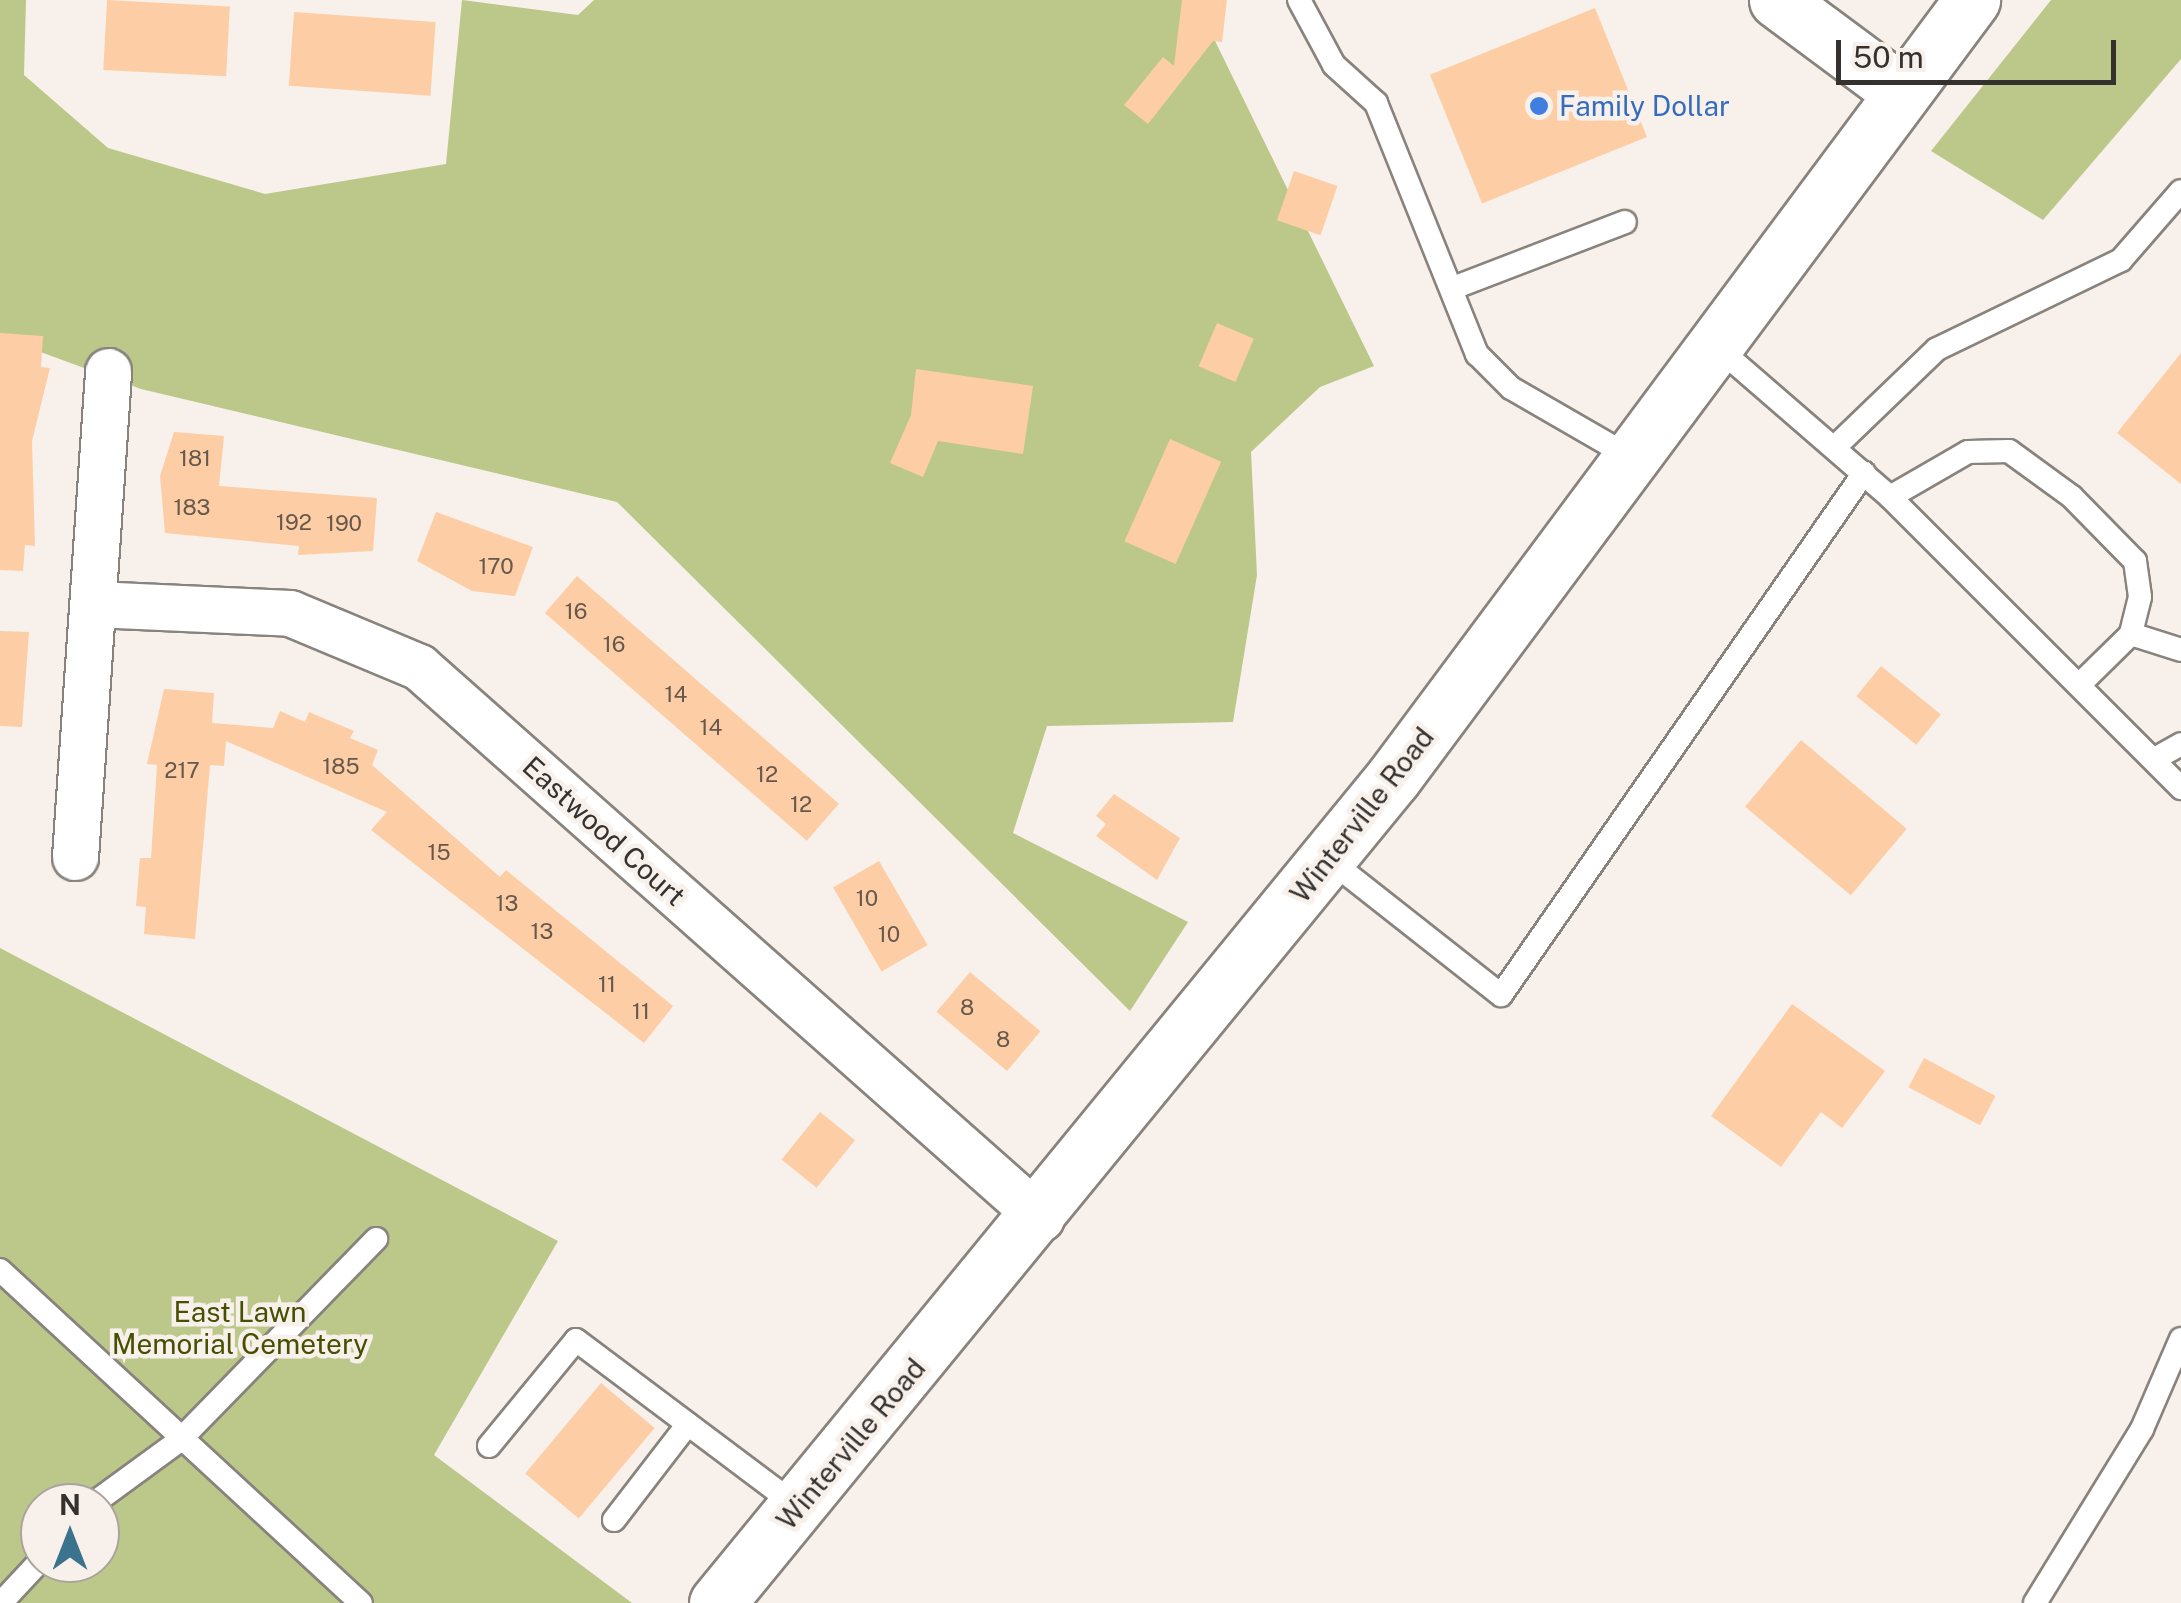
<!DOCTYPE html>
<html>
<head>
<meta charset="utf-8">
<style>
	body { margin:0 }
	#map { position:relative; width:2181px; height:1603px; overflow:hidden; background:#f8f0ea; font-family:"Public Sans",sans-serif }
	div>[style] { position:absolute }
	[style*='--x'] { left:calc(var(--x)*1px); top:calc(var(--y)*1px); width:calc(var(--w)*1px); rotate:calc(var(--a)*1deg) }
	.green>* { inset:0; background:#bcc889 }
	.building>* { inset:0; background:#fdcea5; transform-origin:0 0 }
	.roads { filter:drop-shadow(2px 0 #89837d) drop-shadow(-2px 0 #89837d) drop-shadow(0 2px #89837d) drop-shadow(0 -2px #89837d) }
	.service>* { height:22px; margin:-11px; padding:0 11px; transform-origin:11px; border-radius:11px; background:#fff }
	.minor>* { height:45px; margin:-22.5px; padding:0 22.5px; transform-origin:22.5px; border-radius:22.5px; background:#fff }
	.tertiary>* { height:55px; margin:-27.5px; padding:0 27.5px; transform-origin:27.5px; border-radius:27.5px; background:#fff }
	.dots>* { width:28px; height:28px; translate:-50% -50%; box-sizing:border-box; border:5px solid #f8f0ea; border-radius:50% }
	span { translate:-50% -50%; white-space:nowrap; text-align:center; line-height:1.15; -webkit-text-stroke:9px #f8f0ea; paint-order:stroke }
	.number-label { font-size:22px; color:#66584c }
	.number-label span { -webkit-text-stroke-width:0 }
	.shop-label { font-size:28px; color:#366cbe }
	.left { translate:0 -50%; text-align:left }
	.street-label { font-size:28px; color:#34312f }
	.park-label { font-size:28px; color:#475001 }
	.north { position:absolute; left:20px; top:1483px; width:100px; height:100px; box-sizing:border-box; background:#f8f0ea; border:2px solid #aaa49f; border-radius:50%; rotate:0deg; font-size:28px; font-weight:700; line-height:40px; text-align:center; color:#34312f }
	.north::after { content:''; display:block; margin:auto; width:35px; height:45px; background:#3b728d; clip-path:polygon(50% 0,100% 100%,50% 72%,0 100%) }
	.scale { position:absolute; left:1836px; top:40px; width:280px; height:45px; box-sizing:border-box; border:5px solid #34312f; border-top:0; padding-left:12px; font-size:30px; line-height:35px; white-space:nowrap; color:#34312f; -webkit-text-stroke:8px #f8f0ea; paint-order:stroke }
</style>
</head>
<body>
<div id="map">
	<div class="green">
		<div style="clip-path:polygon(0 0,26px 0,24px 75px,108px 148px,265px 194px,446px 164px,462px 0,578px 15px,594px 0,1195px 0,1374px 366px,1320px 387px,1251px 452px,1257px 575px,1233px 722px,1047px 726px,1013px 833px,1188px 922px,1130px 1011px,617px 502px,141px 389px,0 337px)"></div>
		<div style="clip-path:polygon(2051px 0,2181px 0,2181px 59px,2043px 220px,1931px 151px)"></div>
		<div style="clip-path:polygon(evenodd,0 948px,558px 1241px,434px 1455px,632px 1603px,0 1603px,0 948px,40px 1503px,100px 1503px,100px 1563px,40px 1563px,40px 1503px)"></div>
	</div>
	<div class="building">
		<div style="left:107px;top:0;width:123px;height:70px;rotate:3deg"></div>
		<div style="clip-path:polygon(1182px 0,1227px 0,1222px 42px,1213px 41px,1148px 124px,1124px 105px,1163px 57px,1174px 66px)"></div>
		<div style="left:1595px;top:8px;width:139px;height:178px;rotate:68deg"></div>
		<div style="left:294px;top:12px;width:142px;height:74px;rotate:4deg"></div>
		<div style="left:1294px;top:171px;width:46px;height:52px;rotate:19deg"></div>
		<div style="left:1217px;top:323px;width:40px;height:47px;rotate:23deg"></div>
		<div style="clip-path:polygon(0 333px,43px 336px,41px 367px,50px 368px,32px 441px,35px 546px,25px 545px,23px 571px,0 570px)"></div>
		<div style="clip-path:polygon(2181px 353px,2181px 484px,2117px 433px)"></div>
		<div style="clip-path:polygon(916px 369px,1033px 386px,1023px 454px,938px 441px,923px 477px,890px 463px,911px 415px)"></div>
		<div style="clip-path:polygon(174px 432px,224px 436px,219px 486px,377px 498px,373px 551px,298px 555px,299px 546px,165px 533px,160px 476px)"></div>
		<div style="left:1170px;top:439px;width:56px;height:112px;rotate:24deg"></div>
		<div style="clip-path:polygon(436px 512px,533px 547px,515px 596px,472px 591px,417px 561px)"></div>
		<div style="left:577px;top:576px;width:347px;height:49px;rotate:41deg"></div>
		<div style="clip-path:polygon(0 631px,29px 632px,22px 727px,0 726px)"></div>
		<div style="left:1881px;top:666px;width:77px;height:39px;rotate:39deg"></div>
		<div style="clip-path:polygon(164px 689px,214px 693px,212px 723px,273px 728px,280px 711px,305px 722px,309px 712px,354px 731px,350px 738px,378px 750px,372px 765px,500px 877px,506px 870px,673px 1006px,644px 1043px,371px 830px,387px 812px,226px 741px,224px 766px,210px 765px,195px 939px,144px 934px,146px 907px,136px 906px,140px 858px,151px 858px,157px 765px,147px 764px)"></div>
		<div style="left:1801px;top:740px;width:138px;height:87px;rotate:40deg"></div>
		<div style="clip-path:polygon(1114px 794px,1180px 838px,1157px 880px,1096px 836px,1106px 824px,1096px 816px)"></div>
		<div style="left:879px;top:861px;width:97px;height:53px;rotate:60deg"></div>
		<div style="left:970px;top:972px;width:92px;height:52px;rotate:40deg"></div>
		<div style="clip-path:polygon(1792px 1004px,1885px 1071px,1842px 1128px,1821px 1112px,1781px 1167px,1711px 1116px)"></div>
		<div style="left:1924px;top:1058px;width:81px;height:33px;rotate:28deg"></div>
		<div style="left:820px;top:1112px;width:45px;height:61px;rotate:39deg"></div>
		<div style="left:601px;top:1383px;width:70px;height:118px;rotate:40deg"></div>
	</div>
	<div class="roads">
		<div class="service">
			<div style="--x:1299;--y:0;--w:74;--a:61.7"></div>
			<div style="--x:1334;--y:65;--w:57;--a:42.1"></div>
			<div style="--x:1376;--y:103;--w:271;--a:68.1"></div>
			<div style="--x:1477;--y:354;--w:48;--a:45"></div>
			<div style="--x:1511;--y:388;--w:140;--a:30"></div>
			<div style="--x:1453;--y:288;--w:184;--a:-21"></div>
			<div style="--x:1718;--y:348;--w:228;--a:40.9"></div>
			<div style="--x:1890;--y:497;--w:412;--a:45"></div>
			<div style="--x:1835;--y:447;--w:141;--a:-43.9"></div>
			<div style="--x:1937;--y:349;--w:204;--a:-25.8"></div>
			<div style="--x:2121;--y:260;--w:91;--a:-49"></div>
			<div style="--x:1890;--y:497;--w:90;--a:-30"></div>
			<div style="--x:1968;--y:452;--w:41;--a:-1.4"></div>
			<div style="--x:2009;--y:451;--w:78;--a:36.1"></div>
			<div style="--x:2072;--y:497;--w:90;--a:45.5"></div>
			<div style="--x:2135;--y:561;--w:36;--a:82"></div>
			<div style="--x:2140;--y:597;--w:38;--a:104"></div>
			<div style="--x:2131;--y:634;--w:69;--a:135.6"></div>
			<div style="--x:2131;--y:634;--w:52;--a:17.7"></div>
			<div style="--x:2158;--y:757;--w:26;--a:-29"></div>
			<div style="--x:1328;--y:859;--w:220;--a:38.2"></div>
			<div style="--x:1501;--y:995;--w:636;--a:-55.19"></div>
			<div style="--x:0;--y:1270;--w:491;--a:42.7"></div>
			<div style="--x:489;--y:1446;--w:137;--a:-50.6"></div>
			<div style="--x:576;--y:1340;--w:275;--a:36.9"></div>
			<div style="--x:94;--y:1503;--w:107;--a:-36.2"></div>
			<div style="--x:180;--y:1440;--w:281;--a:-45.7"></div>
			<div style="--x:614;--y:1520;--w:121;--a:-52.4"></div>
			<div style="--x:1;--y:1603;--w:57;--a:-47.1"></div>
			<div style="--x:2035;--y:1603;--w:204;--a:-58.4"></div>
			<div style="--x:2142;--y:1429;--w:98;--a:-66.6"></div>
		</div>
		<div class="minor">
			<div style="--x:94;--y:604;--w:196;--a:2.6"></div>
			<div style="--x:290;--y:613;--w:140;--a:22.7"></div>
			<div style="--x:419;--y:667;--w:831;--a:41.54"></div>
			<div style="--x:75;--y:857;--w:487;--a:-86.1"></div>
		</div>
		<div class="tertiary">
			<div style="--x:1777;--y:0;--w:156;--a:36.6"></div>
			<div style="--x:717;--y:1603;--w:1067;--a:-50.67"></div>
			<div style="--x:1393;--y:778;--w:970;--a:-53.34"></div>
		</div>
	</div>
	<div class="dots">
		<div style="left:1539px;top:106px;background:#3f7fe0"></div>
	</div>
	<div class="number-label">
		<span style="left:195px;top:459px">181</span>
		<span style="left:192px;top:508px">183</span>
		<span style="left:294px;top:523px">192</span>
		<span style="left:344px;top:524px">190</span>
		<span style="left:496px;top:567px">170</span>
		<span style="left:576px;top:612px">16</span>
		<span style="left:614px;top:645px">16</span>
		<span style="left:676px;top:695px">14</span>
		<span style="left:711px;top:728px">14</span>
		<span style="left:341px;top:767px">185</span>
		<span style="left:182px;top:771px">217</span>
		<span style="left:767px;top:775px">12</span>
		<span style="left:801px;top:805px">12</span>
		<span style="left:439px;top:853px">15</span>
		<span style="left:867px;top:899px">10</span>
		<span style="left:507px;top:904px">13</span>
		<span style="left:542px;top:932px">13</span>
		<span style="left:889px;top:935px">10</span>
		<span style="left:607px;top:985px">11</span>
		<span style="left:967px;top:1008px">8</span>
		<span style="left:641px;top:1012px">11</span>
		<span style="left:1003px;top:1040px">8</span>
	</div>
	<div class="shop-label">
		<span class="left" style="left:1559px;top:106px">Family Dollar</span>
	</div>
	<div class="street-label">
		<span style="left:1362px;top:815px;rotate:-52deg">Winterville Road</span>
		<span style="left:604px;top:831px;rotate:42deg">Eastwood Court</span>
		<span style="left:851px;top:1444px;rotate:-50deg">Winterville Road</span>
	</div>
	<div class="park-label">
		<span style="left:240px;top:1328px">East Lawn<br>Memorial Cemetery</span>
	</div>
	<div class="north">N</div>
	<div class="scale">50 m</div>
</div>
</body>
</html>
